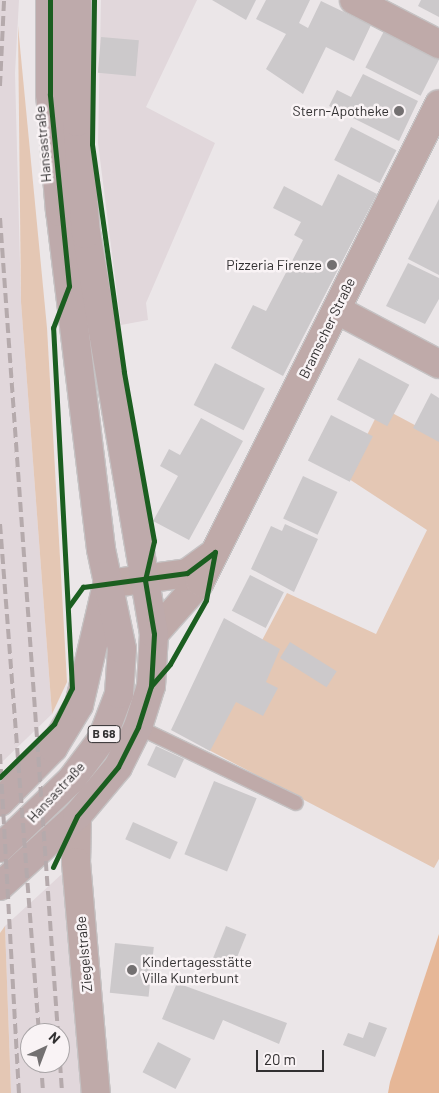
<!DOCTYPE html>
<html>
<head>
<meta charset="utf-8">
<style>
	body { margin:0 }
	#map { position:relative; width:439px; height:1093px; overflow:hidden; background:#ebe6e8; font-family:Barlow,sans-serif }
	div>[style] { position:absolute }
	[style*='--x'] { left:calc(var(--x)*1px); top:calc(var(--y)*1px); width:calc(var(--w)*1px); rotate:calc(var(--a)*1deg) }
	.built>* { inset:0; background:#e1d7db }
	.green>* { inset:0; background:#e4c7b4 }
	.forest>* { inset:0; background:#e6b797 }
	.building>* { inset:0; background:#ccc9cb; transform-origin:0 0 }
	.roads { filter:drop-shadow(1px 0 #c5c2c3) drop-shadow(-1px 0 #c5c2c3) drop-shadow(0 1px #c5c2c3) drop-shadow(0 -1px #c5c2c3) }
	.service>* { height:14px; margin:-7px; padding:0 7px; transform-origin:7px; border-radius:7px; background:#bfaaa9 }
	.minor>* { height:28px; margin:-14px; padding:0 14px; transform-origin:14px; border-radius:14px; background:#bfaaa9 }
	.tertiary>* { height:28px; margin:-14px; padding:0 14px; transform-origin:14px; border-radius:14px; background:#bfaaa9 }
	.primary>* { height:28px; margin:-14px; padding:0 14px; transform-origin:14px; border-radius:14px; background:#beaaab }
	.rail>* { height:4px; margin-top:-2px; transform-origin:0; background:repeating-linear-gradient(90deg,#b5aaac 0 10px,transparent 0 15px) }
	.cycleway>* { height:5px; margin:-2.5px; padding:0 2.5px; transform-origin:2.5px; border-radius:2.5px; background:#1b5e20 }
	.dots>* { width:14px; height:14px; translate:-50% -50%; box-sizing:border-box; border:2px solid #f9f3f5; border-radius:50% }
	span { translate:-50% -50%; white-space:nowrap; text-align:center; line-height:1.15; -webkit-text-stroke:5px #f9f3f5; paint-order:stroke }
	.shield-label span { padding:1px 4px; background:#f9f3f5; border:1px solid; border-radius:4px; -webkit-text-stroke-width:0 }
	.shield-label { font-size:12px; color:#323031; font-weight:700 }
	.poi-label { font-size:14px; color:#323031 }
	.right { translate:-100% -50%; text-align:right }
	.left { translate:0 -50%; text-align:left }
	.street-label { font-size:14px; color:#323031 }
	.north { position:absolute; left:20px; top:1023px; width:50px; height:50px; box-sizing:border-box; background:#f9f3f5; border:1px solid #a9a5a7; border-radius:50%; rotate:43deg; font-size:14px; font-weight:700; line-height:20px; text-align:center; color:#323031 }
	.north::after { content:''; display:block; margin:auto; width:18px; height:22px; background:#737071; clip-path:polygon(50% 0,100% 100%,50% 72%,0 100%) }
	.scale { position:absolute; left:256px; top:1050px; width:68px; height:22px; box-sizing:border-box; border:2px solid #323031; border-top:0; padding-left:6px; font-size:15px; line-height:18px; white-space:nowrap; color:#323031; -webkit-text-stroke:4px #f9f3f5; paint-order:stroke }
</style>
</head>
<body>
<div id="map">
	<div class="built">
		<div style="clip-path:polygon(0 0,19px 0,15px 73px,21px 302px,52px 714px,0 764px)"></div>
		<div style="clip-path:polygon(101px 0,197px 0,146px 107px,215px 143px,146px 303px,148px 320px,121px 325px,98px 143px)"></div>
		<div style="clip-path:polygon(evenodd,63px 873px,82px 1093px,11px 1093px,5px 926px,63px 873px,30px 1033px,60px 1033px,60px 1063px,30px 1063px,30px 1033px)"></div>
	</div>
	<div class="green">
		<div style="clip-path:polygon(18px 26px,47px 328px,67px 682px,52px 714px,21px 302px)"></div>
		<div style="clip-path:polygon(381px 407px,439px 438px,439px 859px,434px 868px,205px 748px,287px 593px,376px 634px,427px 530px,346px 477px)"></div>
		<div style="clip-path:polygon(5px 926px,11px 1093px,0 1093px,0 933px)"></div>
	</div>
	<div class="forest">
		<div style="clip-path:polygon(439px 934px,439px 1093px,388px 1093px,390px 1082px)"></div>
	</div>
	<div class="building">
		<div style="clip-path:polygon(212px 0,256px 0,246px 20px)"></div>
		<div style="clip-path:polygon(266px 0,310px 0,299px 23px,308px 28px,321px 1px,371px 25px,354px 61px,326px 47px,303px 94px,266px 69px,286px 34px,256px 19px)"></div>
		<div style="clip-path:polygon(421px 0,439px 0,439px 17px,418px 6px)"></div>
		<div style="left:384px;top:31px;width:62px;height:41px;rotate:27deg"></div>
		<div style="left:101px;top:37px;width:38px;height:36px;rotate:5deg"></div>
		<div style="clip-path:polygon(363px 74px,418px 101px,399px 141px,329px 106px,337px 90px,351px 97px)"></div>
		<div style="left:351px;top:127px;width:51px;height:37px;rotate:27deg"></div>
		<div style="clip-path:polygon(338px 174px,377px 194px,283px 376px,231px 348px,253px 305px,266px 311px,303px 240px,294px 235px,301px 222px,273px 208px,284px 186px,322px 206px)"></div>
		<div style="clip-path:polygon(439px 199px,439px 275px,408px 259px)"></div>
		<div style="clip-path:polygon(408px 263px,439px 278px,439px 299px,425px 324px,386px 306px)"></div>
		<div style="left:359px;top:358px;width:57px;height:47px;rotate:28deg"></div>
		<div style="left:215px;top:363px;width:56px;height:47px;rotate:27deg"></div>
		<div style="clip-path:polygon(431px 393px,439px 398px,439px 442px,413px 428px)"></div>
		<div style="left:331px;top:415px;width:47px;height:51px;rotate:27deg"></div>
		<div style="clip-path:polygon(201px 418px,243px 441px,189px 540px,153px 521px,178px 476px,160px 466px,169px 449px,180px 455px)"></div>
		<div style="left:303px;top:476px;width:38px;height:47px;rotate:25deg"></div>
		<div style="clip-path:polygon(285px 524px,318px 539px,294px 592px,251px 569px,271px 526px,282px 531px)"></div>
		<div style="left:250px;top:575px;width:38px;height:40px;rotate:27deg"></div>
		<div style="clip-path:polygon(224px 618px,280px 649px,266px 682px,278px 688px,263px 716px,236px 702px,210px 751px,171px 730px)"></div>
		<div style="left:290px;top:642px;width:55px;height:19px;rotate:32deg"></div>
		<div style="left:156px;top:746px;width:31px;height:21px;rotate:25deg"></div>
		<div style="left:214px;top:781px;width:46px;height:79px;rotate:22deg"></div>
		<div style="left:133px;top:822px;width:49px;height:19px;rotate:24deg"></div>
		<div style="left:226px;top:926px;width:22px;height:37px;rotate:22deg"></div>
		<div style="left:115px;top:943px;width:39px;height:50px;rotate:6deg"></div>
		<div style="clip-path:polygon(177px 983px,287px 1023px,279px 1044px,223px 1020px,214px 1040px,162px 1019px)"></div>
		<div style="clip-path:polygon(369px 1022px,387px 1028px,375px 1057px,343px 1045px,348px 1033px,363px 1038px)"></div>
		<div style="left:158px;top:1042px;width:37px;height:34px;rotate:27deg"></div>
	</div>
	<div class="roads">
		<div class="service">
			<div style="--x:138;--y:727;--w:175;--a:25.7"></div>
		</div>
		<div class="minor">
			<div style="--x:354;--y:0;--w:96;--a:27.4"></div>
			<div style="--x:337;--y:310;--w:115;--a:27.9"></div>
			<div style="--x:77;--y:816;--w:46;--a:91.2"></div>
			<div style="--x:76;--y:862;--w:232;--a:85.1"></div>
		</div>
		<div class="tertiary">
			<div style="--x:107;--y:584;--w:81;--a:-7.8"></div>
			<div style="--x:187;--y:573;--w:31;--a:-36"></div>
			<div style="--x:154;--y:634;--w:69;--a:-48.5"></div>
			<div style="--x:200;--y:582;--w:534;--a:-63.43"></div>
		</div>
		<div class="primary">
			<div style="--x:0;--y:802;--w:76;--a:-45.5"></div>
			<div style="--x:53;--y:748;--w:50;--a:-58.8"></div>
			<div style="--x:79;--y:705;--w:115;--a:-76.9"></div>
			<div style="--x:0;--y:848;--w:100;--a:-43.8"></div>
			<div style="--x:72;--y:779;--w:50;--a:-53.1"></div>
			<div style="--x:102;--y:739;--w:48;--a:-69.3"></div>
			<div style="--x:119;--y:694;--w:45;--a:-86.2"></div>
			<div style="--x:122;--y:649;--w:102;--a:-101.9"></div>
			<div style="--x:101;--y:549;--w:339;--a:-96.9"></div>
			<div style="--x:60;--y:212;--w:118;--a:-94.8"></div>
			<div style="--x:50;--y:94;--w:94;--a:-90"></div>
			<div style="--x:0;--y:886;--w:104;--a:-42.3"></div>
			<div style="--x:77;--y:816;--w:64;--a:-50.1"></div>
			<div style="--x:118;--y:767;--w:45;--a:-63.4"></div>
			<div style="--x:138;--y:727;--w:43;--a:-72.4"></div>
			<div style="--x:151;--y:686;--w:52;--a:-86.7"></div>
			<div style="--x:154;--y:634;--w:406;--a:-99.6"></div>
			<div style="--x:86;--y:234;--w:112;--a:-94.6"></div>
			<div style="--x:77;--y:122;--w:122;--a:-90"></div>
		</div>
	</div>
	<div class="rail">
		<div style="--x:0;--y:86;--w:86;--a:-87.3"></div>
		<div style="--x:0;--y:218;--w:817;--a:85.93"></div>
		<div style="--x:0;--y:524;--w:510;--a:85.62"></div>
		<div style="--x:0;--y:754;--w:340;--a:86.8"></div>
		<div style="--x:41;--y:1063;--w:30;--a:86"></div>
		<div style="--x:60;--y:1063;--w:30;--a:86"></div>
	</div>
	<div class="cycleway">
		<div style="--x:69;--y:606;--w:24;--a:-54"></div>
		<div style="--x:83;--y:587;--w:105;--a:-7.7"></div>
		<div style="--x:187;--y:573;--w:35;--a:-37"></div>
		<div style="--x:151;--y:686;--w:29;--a:-49"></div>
		<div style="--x:170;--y:664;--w:73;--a:-60.6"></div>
		<div style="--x:206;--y:600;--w:49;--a:-79.4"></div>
		<div style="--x:0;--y:777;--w:76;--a:-44.5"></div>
		<div style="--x:54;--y:724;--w:40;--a:-63.4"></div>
		<div style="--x:72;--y:688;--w:361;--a:-93"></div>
		<div style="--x:53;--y:328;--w:45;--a:-69.1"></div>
		<div style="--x:69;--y:286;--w:193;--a:-95.7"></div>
		<div style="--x:50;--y:94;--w:94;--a:-90"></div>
		<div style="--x:53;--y:867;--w:56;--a:-64.8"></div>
		<div style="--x:77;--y:816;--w:64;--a:-50.1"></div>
		<div style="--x:118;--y:767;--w:45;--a:-63.4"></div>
		<div style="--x:138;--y:727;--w:43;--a:-72.4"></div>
		<div style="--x:151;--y:686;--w:52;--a:-86.7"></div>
		<div style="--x:154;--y:634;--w:55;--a:-99.5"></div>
		<div style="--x:145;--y:580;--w:40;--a:-77"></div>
		<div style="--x:154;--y:541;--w:172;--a:-100.1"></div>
		<div style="--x:124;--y:372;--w:230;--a:-98"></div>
		<div style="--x:92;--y:144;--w:144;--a:-89.2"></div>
	</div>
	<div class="dots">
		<div style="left:399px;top:111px;background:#737071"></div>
		<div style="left:332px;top:265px;background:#737071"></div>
		<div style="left:132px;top:970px;background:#737071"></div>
	</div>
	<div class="shield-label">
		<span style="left:104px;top:734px">B 68</span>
	</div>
	<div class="poi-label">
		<span class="right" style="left:389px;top:111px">Stern-Apotheke</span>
		<span class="right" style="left:322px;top:265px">Pizzeria Firenze</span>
		<span class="left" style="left:142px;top:970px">Kindertagesstätte<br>Villa Kunterbunt</span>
	</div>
	<div class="street-label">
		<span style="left:43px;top:144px;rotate:-95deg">Hansastraße</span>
		<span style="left:327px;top:328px;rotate:-64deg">Bramscher Straße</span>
		<span style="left:56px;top:792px;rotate:-47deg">Hansastraße</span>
		<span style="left:84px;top:954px;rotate:-95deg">Ziegelstraße</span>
	</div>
	<div class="north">N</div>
	<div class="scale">20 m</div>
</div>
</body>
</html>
